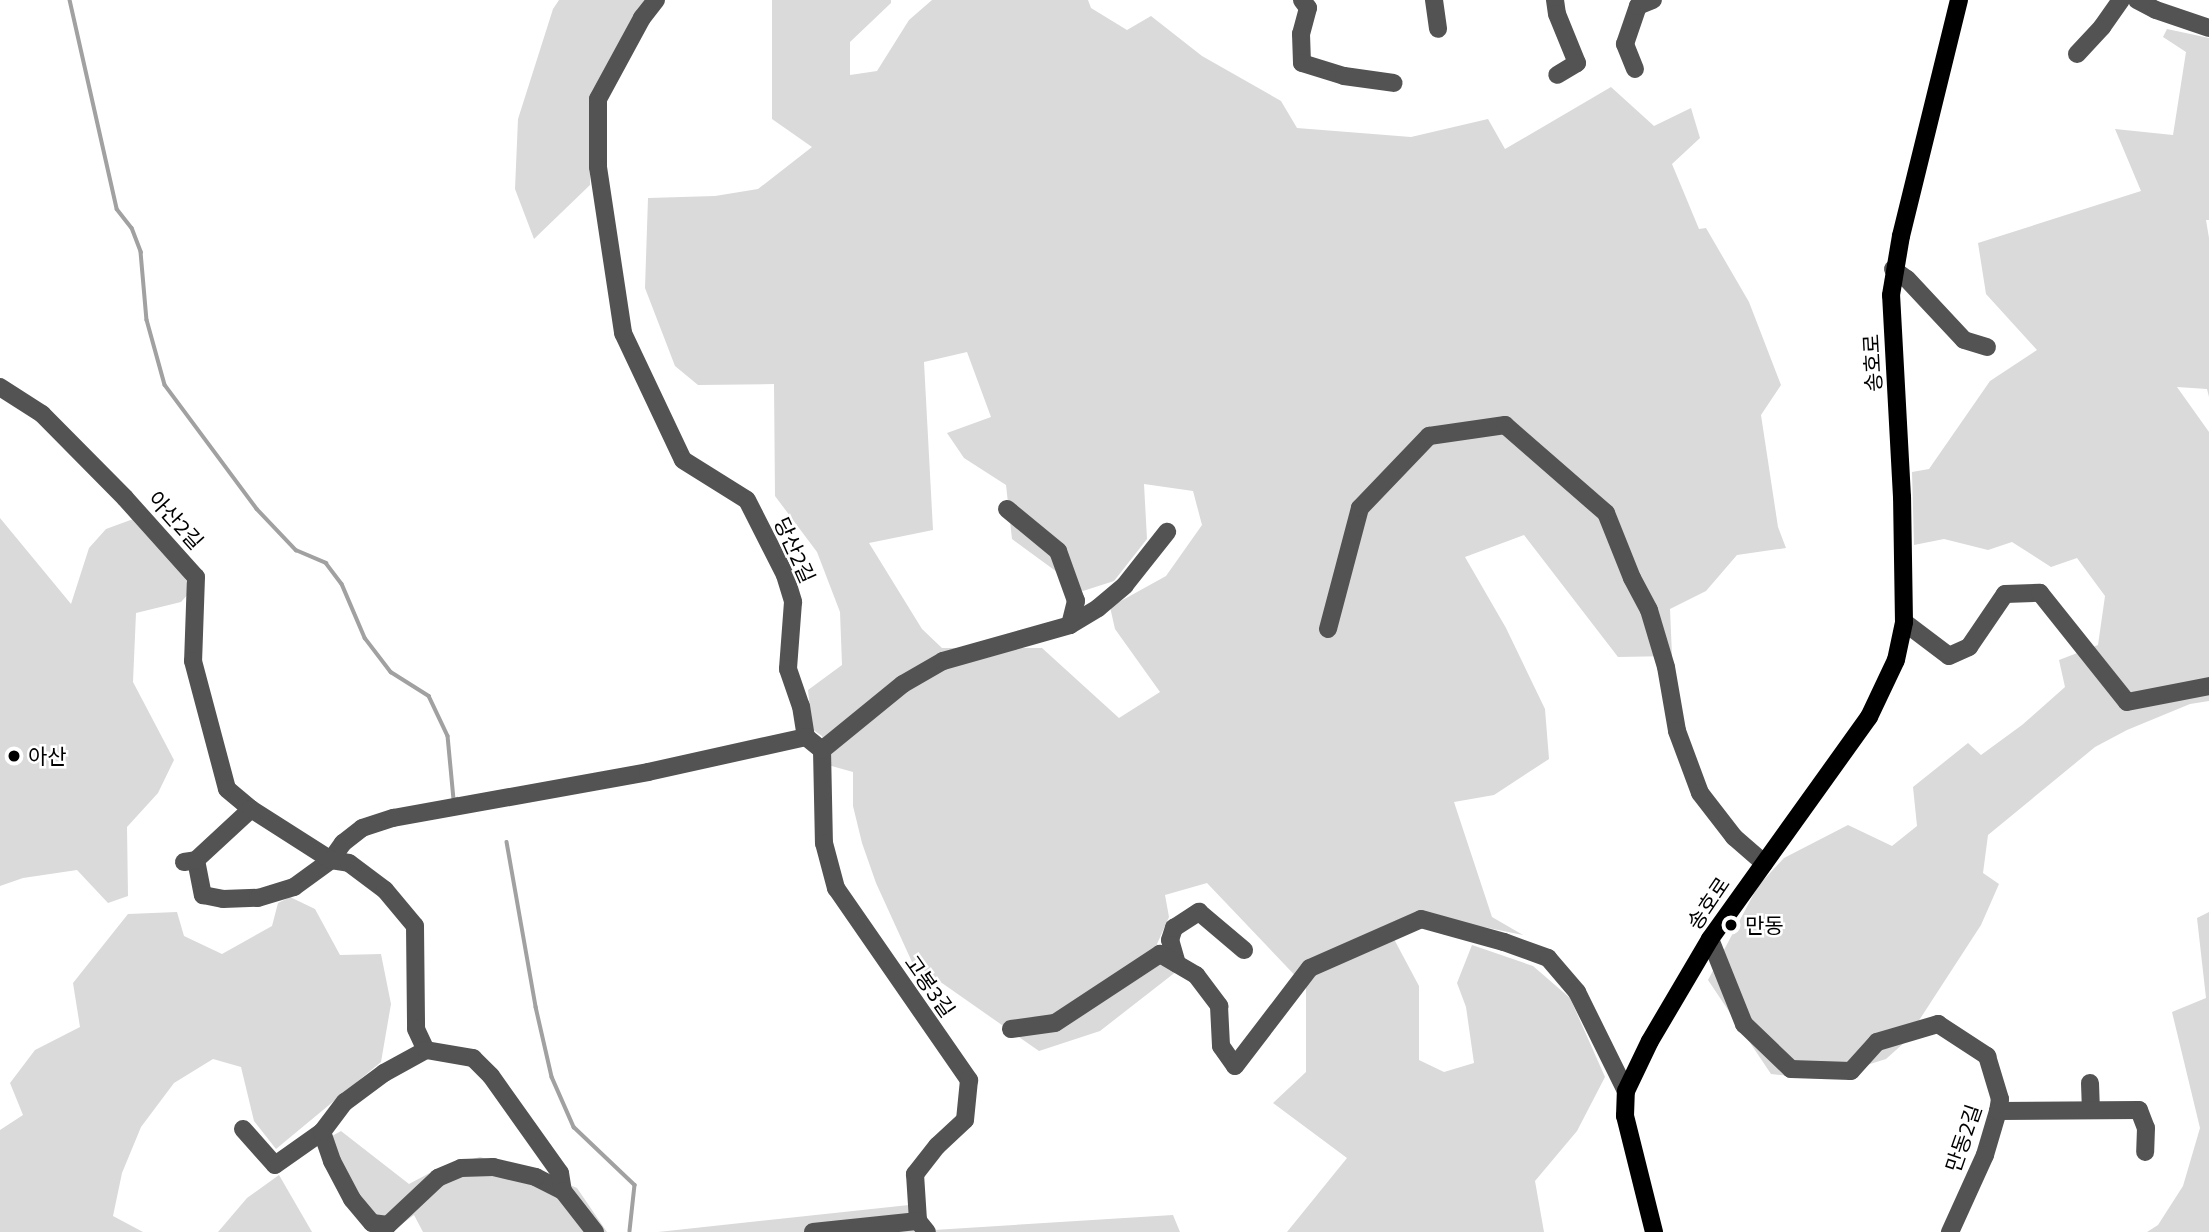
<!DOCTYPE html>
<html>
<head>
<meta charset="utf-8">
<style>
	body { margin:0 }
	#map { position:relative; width:2209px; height:1232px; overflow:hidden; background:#fff; font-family:Commissioner,"Noto Sans KR",sans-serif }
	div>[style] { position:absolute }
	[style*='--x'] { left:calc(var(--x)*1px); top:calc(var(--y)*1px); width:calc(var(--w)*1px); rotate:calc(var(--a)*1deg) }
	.green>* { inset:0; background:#dadada }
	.stream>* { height:3.5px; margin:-1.75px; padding:0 1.75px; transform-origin:1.75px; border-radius:1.75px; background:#a1a1a1 }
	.minor>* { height:18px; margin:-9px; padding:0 9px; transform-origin:9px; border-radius:9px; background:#535353 }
	.major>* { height:18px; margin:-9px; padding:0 9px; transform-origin:9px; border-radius:9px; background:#000 }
	.dots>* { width:19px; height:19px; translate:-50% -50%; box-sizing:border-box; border:4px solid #fff; border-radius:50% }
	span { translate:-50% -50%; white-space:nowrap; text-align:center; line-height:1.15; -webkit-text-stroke:5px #fff; paint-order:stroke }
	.street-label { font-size:21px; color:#000 }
	.poi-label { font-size:21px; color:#000 }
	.left { translate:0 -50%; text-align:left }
</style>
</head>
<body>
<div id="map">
	<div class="green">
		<div style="clip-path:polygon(559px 0,645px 0,590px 109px,590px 185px,534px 239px,515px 189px,518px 119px,553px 9px)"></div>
		<div style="clip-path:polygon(evenodd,772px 0,891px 0,891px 3px,850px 42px,850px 75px,877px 71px,909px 20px,932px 0,1088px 0,1091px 8px,1127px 30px,1151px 16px,1202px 56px,1281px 101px,1297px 128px,1411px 137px,1488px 119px,1505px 149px,1611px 87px,1654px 126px,1691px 108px,1700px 138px,1672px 164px,1699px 229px,1706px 228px,1749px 302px,1781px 385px,1761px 415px,1778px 527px,1786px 548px,1737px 555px,1706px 591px,1670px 609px,1672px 656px,1618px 657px,1524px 535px,1465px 557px,1506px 628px,1545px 709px,1549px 759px,1494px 795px,1454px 802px,1492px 917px,1523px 935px,1414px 913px,1387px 926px,1419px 986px,1419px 1060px,1444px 1072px,1474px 1063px,1466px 1007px,1457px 983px,1472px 945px,1533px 966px,1570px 998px,1605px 1077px,1577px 1131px,1535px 1181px,1544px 1232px,1287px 1232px,1347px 1158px,1273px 1103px,1306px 1072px,1306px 987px,1207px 883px,1165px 895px,1169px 917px,1157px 944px,1177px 971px,1100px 1031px,1039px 1051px,912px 962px,876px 883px,862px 843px,853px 806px,853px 772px,828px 765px,822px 736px,812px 729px,808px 690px,842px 665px,840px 612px,817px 552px,775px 496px,774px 384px,698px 385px,675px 366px,645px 288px,648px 198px,715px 196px,758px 189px,812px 147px,772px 119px,772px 0,967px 352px,991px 417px,947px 433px,964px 458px,1006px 485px,1012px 539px,1083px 591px,1114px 581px,1147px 539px,1144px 484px,1193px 491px,1202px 525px,1166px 576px,1110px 607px,1115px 629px,1160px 692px,1119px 718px,1042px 648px,942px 648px,922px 629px,869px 543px,933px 530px,924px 362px,967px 352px)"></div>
		<div style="clip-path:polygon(2167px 29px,2209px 38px,2209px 220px,2206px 220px,2209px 238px,2209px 397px,2207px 389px,2177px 387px,2209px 432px,2209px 701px,2190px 704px,2127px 730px,2095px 747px,1988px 835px,1983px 873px,1999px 884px,1981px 925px,1905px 1042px,1886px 1059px,1822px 1079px,1771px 1074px,1708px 980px,1758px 886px,1784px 858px,1848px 825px,1892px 846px,1917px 826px,1913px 787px,1968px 743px,1981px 755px,2022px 725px,2065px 687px,2059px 660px,2098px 645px,2105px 596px,2077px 558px,2051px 567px,2012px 542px,1988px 550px,1944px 539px,1914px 545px,1912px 472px,1929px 469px,1990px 381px,2037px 350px,1986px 294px,1978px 243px,2141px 191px,2115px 129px,2173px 135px,2186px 52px,2163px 37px)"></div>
		<div style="clip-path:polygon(0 518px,71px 604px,89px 548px,106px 529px,136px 518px,181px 566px,190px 592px,181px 602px,136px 613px,133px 682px,174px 760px,158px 793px,127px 827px,128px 896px,108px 903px,77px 870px,23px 878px,0 886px)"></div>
		<div style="clip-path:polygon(290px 897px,315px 909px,340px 955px,381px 954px,391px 1004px,381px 1062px,276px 1149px,254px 1121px,241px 1067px,213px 1059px,174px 1083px,141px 1127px,122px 1173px,113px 1216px,143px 1232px,0 1232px,0 1130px,23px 1115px,10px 1083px,35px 1050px,80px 1027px,73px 983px,128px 914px,177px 912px,184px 936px,222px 954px,272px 926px,278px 903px)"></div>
		<div style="clip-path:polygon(2209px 912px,2209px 1232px,2147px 1232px,2158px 1225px,2183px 1186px,2200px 1128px,2172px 1012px,2206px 998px,2197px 918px)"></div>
		<div style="clip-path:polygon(341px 1131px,409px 1184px,441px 1167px,480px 1157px,553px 1178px,577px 1188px,607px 1232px,423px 1232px,414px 1215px,391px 1232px,316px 1145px)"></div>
		<div style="clip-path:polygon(279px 1175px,312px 1232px,218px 1232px,247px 1198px)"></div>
		<div style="clip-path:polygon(909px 1205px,934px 1230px,1173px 1215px,1180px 1232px,658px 1232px)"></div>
	</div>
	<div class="stream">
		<div style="--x:70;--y:0;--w:214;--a:77.3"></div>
		<div style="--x:117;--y:209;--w:24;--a:52"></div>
		<div style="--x:132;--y:228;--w:26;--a:69"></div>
		<div style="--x:141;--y:252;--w:68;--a:85"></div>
		<div style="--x:147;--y:320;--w:67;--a:74.5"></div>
		<div style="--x:165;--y:385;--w:154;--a:53.4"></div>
		<div style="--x:257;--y:509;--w:57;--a:46.4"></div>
		<div style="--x:296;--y:550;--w:33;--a:23"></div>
		<div style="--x:326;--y:563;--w:26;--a:53"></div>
		<div style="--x:342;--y:584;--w:59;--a:66.9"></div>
		<div style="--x:365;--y:638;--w:43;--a:52.6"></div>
		<div style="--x:391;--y:672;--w:45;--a:32.3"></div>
		<div style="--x:429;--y:696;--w:44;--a:64.6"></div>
		<div style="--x:448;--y:736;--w:64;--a:84.6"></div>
		<div style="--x:454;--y:800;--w:3;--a:-18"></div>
		<div style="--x:507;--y:842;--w:168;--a:80"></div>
		<div style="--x:536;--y:1007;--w:72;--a:77.1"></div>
		<div style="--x:552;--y:1077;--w:55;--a:66.3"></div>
		<div style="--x:574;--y:1127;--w:84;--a:43.6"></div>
		<div style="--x:635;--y:1185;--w:46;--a:96.2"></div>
	</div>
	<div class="minor">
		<div style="--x:656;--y:0;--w:23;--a:128"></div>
		<div style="--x:642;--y:18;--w:92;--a:118.5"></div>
		<div style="--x:598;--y:99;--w:68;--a:90"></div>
		<div style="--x:598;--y:167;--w:168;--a:81.4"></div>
		<div style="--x:623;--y:333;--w:140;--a:64.7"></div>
		<div style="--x:683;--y:460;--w:75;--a:32"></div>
		<div style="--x:747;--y:500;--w:84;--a:63.1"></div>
		<div style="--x:785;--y:575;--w:28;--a:73"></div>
		<div style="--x:793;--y:602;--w:67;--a:94.3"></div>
		<div style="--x:788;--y:669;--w:39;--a:71"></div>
		<div style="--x:801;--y:706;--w:31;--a:81"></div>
		<div style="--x:806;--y:737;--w:21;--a:39"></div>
		<div style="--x:1302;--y:0;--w:10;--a:53"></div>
		<div style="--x:1308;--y:8;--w:27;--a:105"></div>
		<div style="--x:1301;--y:34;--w:29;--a:88"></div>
		<div style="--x:1302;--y:63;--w:44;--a:17.2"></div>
		<div style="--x:1344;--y:76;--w:50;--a:8"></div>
		<div style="--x:1434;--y:0;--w:29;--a:82"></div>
		<div style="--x:1555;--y:0;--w:14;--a:82"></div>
		<div style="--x:1557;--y:14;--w:53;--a:67.8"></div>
		<div style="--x:1577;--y:63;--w:23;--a:149"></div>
		<div style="--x:2137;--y:0;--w:21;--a:28"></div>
		<div style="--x:2156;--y:10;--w:56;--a:18.8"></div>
		<div style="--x:2077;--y:54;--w:37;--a:-47"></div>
		<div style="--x:2102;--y:27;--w:33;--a:-55"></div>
		<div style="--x:1635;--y:69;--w:27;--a:-112"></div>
		<div style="--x:1625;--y:44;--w:40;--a:-71.1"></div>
		<div style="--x:1638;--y:6;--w:16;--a:-22"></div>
		<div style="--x:1893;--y:269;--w:17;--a:36"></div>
		<div style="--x:1907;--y:279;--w:83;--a:46.9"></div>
		<div style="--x:1964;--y:340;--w:24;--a:17"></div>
		<div style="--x:0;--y:387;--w:50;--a:32.7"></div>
		<div style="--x:42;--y:414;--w:118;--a:45.3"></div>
		<div style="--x:125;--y:498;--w:106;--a:48.1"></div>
		<div style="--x:196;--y:577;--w:84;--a:92"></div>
		<div style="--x:193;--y:661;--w:132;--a:75.1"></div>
		<div style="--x:227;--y:789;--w:31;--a:40"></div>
		<div style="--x:1904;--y:622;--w:56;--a:37.1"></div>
		<div style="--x:1949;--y:656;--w:22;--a:-24"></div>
		<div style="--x:1969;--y:647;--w:64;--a:-55.8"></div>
		<div style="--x:2005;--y:594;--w:35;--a:-2"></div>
		<div style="--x:2040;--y:593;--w:139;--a:51.4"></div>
		<div style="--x:2127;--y:702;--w:84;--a:-11"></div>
		<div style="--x:1070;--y:625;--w:33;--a:-31"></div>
		<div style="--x:1098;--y:608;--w:35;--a:-40"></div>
		<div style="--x:1125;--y:585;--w:68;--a:-51.6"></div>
		<div style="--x:1328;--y:629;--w:125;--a:-75.2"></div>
		<div style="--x:1360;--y:508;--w:100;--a:-46.2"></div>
		<div style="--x:1429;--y:436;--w:77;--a:-8.2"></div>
		<div style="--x:1505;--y:425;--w:134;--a:41.1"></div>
		<div style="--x:1606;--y:513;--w:70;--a:68.2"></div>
		<div style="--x:1632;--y:578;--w:36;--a:62"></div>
		<div style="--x:1649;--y:610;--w:59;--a:73.4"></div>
		<div style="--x:1666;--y:667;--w:65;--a:80.2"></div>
		<div style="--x:1677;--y:731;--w:66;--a:69.6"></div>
		<div style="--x:1700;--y:793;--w:56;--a:52.3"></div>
		<div style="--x:1734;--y:837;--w:40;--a:41"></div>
		<div style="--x:822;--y:750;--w:93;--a:88.8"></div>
		<div style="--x:824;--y:843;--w:47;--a:75.1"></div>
		<div style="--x:836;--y:888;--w:234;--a:55.3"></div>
		<div style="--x:969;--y:1080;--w:40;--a:95.7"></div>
		<div style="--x:965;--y:1120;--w:38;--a:137"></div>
		<div style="--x:937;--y:1146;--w:36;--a:128"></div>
		<div style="--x:915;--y:1174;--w:47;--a:86.3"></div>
		<div style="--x:918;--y:1221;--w:14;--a:51"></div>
		<div style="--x:822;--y:750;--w:104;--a:-39.2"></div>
		<div style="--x:903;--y:684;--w:46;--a:-29.9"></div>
		<div style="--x:943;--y:661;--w:132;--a:-15.8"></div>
		<div style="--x:1070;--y:625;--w:25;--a:-76"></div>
		<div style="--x:1076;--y:601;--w:53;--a:-109.8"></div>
		<div style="--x:1058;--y:551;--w:66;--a:-140.5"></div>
		<div style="--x:196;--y:860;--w:36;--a:79"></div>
		<div style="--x:203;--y:895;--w:20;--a:11"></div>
		<div style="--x:223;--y:899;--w:35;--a:-2"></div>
		<div style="--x:258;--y:898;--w:38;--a:-17"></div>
		<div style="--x:294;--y:887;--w:46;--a:-36.1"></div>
		<div style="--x:331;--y:860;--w:21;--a:-55"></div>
		<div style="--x:343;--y:843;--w:24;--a:-38"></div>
		<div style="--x:362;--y:828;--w:33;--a:-18"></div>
		<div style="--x:393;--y:818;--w:259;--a:-10.2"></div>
		<div style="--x:648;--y:772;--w:162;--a:-12.5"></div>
		<div style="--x:184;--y:862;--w:12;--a:-9"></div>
		<div style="--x:196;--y:860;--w:75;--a:-42.8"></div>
		<div style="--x:251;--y:809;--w:95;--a:32.5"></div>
		<div style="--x:331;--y:860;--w:18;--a:9"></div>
		<div style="--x:349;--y:863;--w:45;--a:36.9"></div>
		<div style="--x:385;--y:890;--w:47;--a:50.2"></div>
		<div style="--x:415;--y:926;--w:103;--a:89.4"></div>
		<div style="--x:416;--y:1029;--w:23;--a:65"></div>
		<div style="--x:1710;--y:939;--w:92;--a:68.2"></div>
		<div style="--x:1744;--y:1024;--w:65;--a:43.8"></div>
		<div style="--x:1791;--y:1069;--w:60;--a:1.9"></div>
		<div style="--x:1851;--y:1071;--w:39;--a:-48"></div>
		<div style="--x:1877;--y:1042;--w:64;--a:-16.4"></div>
		<div style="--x:1938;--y:1024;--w:59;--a:33.1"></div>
		<div style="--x:1987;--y:1056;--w:45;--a:73.2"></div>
		<div style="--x:2000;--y:1099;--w:12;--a:99"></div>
		<div style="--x:1998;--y:1111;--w:46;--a:106.5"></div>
		<div style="--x:1985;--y:1155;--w:85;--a:114.4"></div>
		<div style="--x:1177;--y:964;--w:25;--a:-106"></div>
		<div style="--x:1170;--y:940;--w:13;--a:-72"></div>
		<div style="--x:1174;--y:928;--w:30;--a:-33"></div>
		<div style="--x:1199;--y:912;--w:59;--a:40.2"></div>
		<div style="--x:1011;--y:1029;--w:44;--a:-7.8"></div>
		<div style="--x:1055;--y:1023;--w:126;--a:-33.3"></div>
		<div style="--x:1160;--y:954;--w:42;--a:30.3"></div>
		<div style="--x:1196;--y:975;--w:39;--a:53"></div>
		<div style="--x:1219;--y:1006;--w:40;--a:87.1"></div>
		<div style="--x:1221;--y:1046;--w:24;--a:55"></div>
		<div style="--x:1235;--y:1066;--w:123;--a:-52.6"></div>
		<div style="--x:1310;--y:968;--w:121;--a:-23.8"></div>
		<div style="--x:1421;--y:919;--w:86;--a:15.5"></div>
		<div style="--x:1504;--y:942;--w:47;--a:20"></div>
		<div style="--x:1548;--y:958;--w:45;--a:49.5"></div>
		<div style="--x:1577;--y:992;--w:110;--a:63.7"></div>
		<div style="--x:2090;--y:1083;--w:26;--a:88"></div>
		<div style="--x:1998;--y:1111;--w:141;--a:-0.4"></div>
		<div style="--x:2139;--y:1110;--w:19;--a:69"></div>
		<div style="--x:2146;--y:1128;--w:24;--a:92"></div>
		<div style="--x:243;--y:1129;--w:48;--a:48.4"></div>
		<div style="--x:275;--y:1165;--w:57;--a:-35.1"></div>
		<div style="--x:563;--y:1191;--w:30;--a:-153"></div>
		<div style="--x:536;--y:1177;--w:44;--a:-166.9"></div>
		<div style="--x:493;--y:1167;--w:32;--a:178"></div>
		<div style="--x:461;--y:1168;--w:25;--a:157"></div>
		<div style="--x:438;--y:1178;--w:69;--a:136.8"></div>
		<div style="--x:388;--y:1225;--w:16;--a:-173"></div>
		<div style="--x:372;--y:1223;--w:31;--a:-130"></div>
		<div style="--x:352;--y:1199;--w:43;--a:-117.8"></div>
		<div style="--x:332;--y:1161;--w:31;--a:-109"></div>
		<div style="--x:322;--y:1132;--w:38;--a:-53"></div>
		<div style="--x:345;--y:1102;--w:49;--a:-36.6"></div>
		<div style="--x:384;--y:1073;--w:48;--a:-28.7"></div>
		<div style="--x:426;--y:1050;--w:48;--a:9.7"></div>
		<div style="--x:473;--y:1058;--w:25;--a:45"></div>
		<div style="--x:491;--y:1076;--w:119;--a:54.6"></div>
		<div style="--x:560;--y:1173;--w:18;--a:81"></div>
		<div style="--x:563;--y:1191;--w:52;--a:52"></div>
		<div style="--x:813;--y:1232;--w:106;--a:-6"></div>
	</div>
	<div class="major">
		<div style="--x:1654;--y:1232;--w:120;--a:-104"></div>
		<div style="--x:1625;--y:1116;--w:25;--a:-88"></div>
		<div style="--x:1626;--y:1091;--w:55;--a:-64.4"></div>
		<div style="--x:1650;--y:1041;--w:118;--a:-59.5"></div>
		<div style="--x:1710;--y:939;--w:273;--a:-54.4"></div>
		<div style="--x:1869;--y:717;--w:63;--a:-64.7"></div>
		<div style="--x:1896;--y:660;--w:39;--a:-78"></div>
		<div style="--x:1904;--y:622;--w:125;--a:-90.9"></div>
		<div style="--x:1902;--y:497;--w:202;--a:-93.1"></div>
		<div style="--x:1891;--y:295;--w:60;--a:-80.4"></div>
		<div style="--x:1901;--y:236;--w:243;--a:-76.2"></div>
	</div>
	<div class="dots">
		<div style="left:14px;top:756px;background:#000"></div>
		<div style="left:1731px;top:925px;background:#000"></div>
	</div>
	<div class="street-label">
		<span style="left:1872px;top:363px;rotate:-93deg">송호로</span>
		<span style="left:176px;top:520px;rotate:48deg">아산2길</span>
		<span style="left:795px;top:550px;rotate:66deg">당산2길</span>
		<span style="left:1708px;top:903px;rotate:-56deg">송호로</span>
		<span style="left:930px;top:986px;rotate:55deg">고봉3길</span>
		<span style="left:1963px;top:1138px;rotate:-71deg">만동2길</span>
	</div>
	<div class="poi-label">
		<span class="left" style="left:28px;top:756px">아산</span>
		<span class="left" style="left:1745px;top:925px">만동</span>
	</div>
</div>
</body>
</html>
